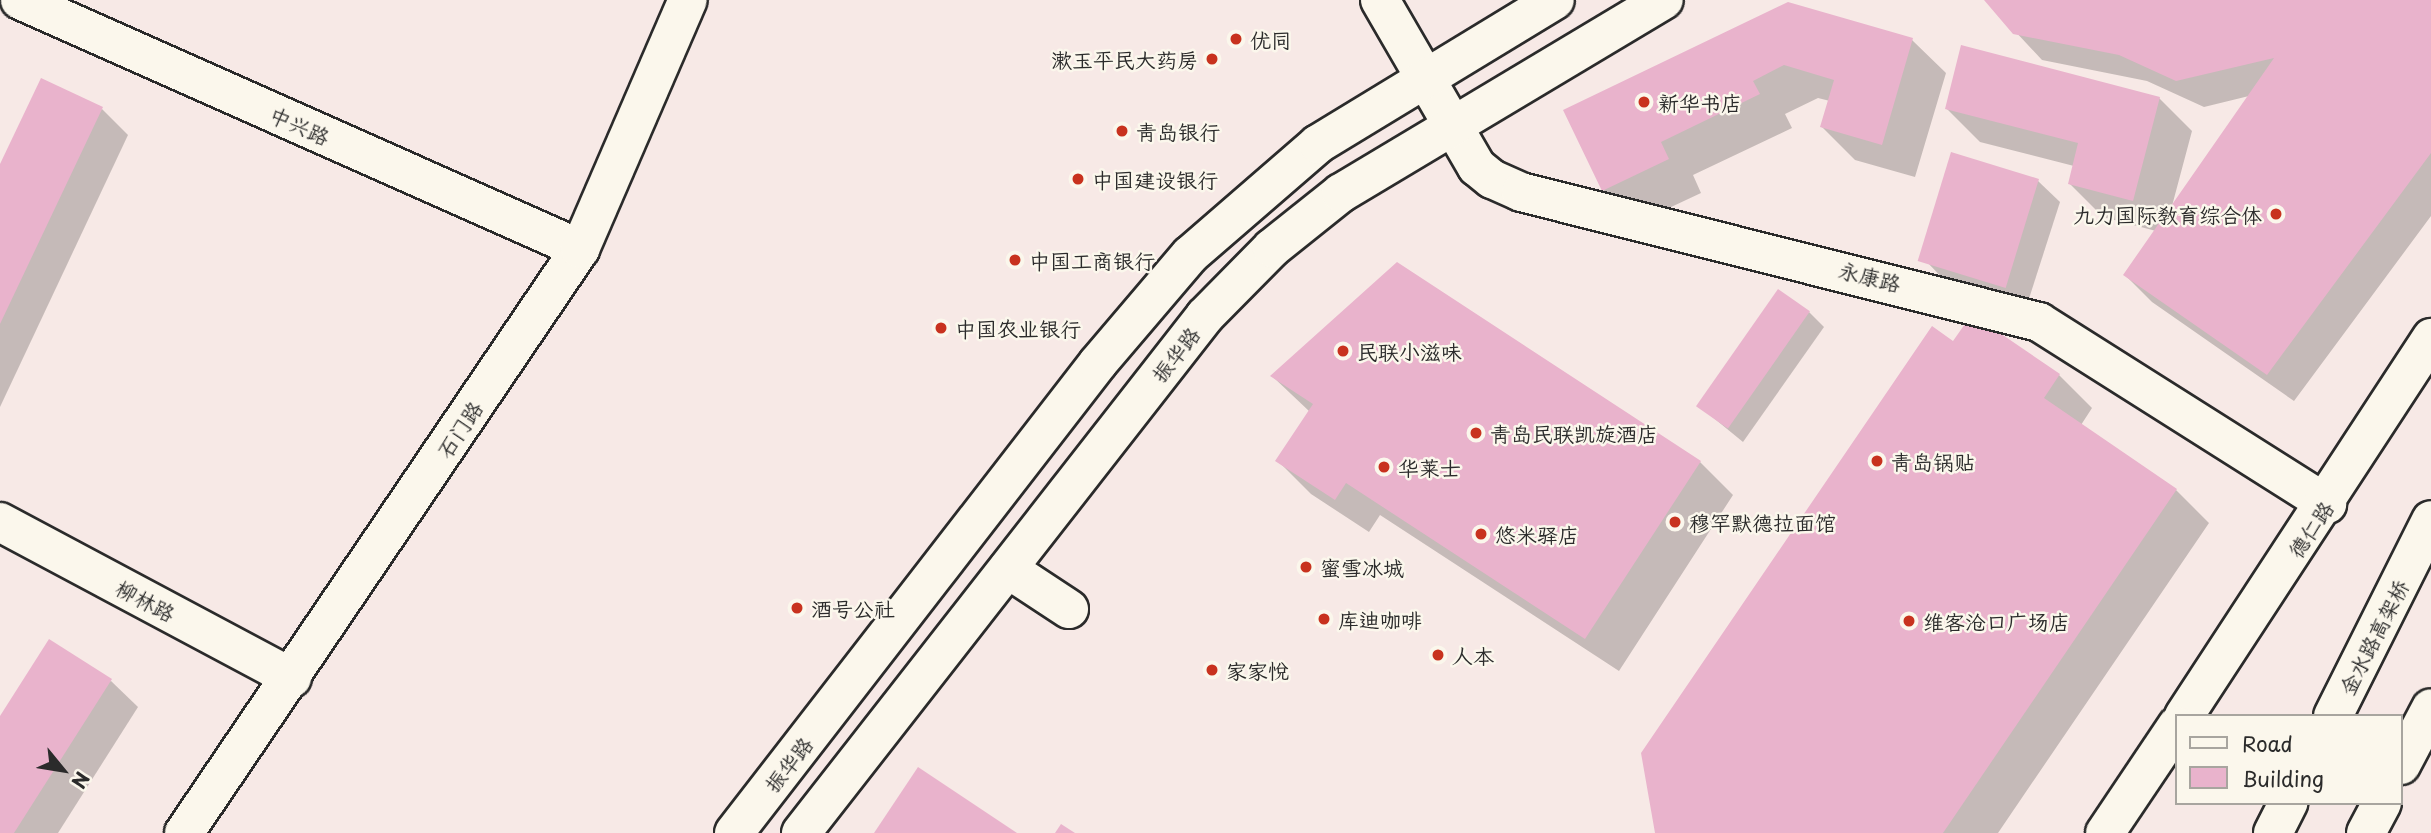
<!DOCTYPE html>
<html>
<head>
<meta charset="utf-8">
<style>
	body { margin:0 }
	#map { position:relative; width:2431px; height:833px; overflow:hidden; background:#f7e9e6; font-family:"Playpen Sans","LXGW WenKai TC",sans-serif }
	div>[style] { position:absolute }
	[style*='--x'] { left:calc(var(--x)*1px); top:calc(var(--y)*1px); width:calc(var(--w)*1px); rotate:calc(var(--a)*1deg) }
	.shadow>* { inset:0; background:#0003 }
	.building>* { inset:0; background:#e9b3cc; transform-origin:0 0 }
	.roads { filter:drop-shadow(2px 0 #2b2b2b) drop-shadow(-2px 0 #2b2b2b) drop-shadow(0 2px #2b2b2b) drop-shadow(0 -2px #2b2b2b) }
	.minor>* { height:38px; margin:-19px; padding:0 19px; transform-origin:19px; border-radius:19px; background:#fbf7ec }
	.major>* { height:38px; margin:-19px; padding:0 19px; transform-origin:19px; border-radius:19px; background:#fbf7ec }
	.dots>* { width:19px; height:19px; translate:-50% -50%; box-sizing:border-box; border:4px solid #fbf7ec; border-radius:50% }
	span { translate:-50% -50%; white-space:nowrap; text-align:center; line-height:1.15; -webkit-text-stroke:5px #fbf7ec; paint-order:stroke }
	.poi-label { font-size:21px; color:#2b2b2b }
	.left { translate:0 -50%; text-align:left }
	.right { translate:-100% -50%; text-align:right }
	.street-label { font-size:21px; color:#2b2b2b }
	.legend { position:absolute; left:2175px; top:714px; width:228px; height:91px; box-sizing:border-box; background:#fbf7ec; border:2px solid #a8a59f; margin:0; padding:9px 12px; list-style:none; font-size:21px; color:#2b2b2b }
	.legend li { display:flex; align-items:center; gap:14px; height:35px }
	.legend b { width:35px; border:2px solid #a8a59f }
	.north { position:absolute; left:28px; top:735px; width:70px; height:70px; -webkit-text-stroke:5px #fbf7ec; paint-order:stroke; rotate:120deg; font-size:19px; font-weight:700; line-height:28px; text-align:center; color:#2b2b2b }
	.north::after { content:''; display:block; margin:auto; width:24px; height:32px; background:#2b2b2b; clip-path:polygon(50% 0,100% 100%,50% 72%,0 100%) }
</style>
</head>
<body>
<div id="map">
	<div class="shadow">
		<div style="clip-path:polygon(1986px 0,2431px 0,2431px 216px,2294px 401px,2152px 302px,2125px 275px,2156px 231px,2103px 217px,2070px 184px,2074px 166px,1980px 142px,1947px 109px,2159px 98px,2192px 131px,2172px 206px,2249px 96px,2204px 107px,2147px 81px,2042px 60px)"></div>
		<div style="clip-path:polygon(1788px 4px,1912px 40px,1946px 73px,1915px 177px,1855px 160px,1822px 127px,1830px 101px,1818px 98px,1785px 114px,1792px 128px,1693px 175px,1701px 193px,1637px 223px,1603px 190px)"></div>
		<div style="clip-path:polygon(102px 109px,128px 135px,0 407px,0 168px)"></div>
		<div style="clip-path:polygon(2038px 181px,2060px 202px,2026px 308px,1948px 284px,1927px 262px)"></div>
		<div style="clip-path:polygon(1397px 264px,1700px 462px,1733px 495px,1619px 671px,1380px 515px,1369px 532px,1311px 494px,1278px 461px,1310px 412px,1272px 376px)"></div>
		<div style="clip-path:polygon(1809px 312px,1824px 327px,1743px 442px,1699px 406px)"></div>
		<div style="clip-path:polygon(1954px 344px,2059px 375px,2092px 408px,2081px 425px,2176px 490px,2209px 523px,1998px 833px,1656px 833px)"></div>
		<div style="clip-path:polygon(111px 681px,138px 707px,58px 833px,0 833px,0 719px)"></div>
	</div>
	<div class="building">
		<div style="clip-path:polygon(1984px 0,2431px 0,2431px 153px,2267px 375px,2123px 275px,2274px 58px,2176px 81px,2119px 55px,2013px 34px)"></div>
		<div style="clip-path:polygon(1788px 2px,1913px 38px,1882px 145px,1820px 127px,1834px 80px,1784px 65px,1753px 81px,1760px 94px,1661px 142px,1669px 159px,1602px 191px,1563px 110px)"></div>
		<div style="clip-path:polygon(1961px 45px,2160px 97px,2133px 201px,2068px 184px,2078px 143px,1945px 109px)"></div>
		<div style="clip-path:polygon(41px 78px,103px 107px,0 324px,0 164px)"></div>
		<div style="left:1951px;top:152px;width:92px;height:114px;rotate:17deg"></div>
		<div style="clip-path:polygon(1397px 262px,1701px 461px,1585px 639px,1346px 483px,1335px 500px,1275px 461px,1313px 404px,1270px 376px)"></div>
		<div style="left:1778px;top:289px;width:39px;height:143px;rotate:35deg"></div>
		<div style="clip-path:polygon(1972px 314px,2060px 374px,2044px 398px,2177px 489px,1943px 833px,1655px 833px,1641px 753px,1932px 326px,1953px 341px)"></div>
		<div style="clip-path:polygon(49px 639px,112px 679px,14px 833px,0 833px,0 716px)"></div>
		<div style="clip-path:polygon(918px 767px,1017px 833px,874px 833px)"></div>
		<div style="clip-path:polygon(1061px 824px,1075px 833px,1055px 833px)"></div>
	</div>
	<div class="roads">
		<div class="minor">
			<div style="--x:20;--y:0;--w:613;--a:23.97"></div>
			<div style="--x:1380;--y:0;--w:193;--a:59.9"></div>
			<div style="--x:1477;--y:167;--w:19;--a:39"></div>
			<div style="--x:1492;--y:179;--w:32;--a:24"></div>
			<div style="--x:1521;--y:192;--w:534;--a:14.09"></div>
			<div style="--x:2039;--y:322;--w:341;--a:32.3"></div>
			<div style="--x:0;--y:522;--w:331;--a:28.1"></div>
			<div style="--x:1008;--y:569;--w:73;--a:33.3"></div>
			<div style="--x:184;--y:833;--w:706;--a:-55.86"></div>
			<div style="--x:580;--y:249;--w:271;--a:-66.6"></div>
		</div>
		<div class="major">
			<div style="--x:2184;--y:716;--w:452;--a:-56.8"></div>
			<div style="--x:2333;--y:716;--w:219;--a:-63.4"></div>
			<div style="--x:2401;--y:765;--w:64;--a:-62.2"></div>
			<div style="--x:734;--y:833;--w:594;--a:-52.24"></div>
			<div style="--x:1098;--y:363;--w:142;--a:-49.6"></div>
			<div style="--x:1190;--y:255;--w:169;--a:-40.9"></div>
			<div style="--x:1318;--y:144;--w:277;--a:-31.3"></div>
			<div style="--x:801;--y:833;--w:656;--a:-51.99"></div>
			<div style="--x:1205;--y:316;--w:95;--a:-45.4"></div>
			<div style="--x:1272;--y:248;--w:88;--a:-38.6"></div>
			<div style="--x:1341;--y:193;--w:376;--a:-30.9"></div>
			<div style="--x:2105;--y:833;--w:129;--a:-56.1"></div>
			<div style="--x:2273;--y:833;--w:34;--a:-63"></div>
			<div style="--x:2366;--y:833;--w:34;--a:-62"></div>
		</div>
	</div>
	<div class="dots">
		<div style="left:1236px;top:39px;background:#c8321e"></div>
		<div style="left:1212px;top:59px;background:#c8321e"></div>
		<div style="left:1644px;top:102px;background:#c8321e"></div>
		<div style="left:1122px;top:131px;background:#c8321e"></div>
		<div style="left:1078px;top:179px;background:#c8321e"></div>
		<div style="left:2276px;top:214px;background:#c8321e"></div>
		<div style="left:1015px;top:260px;background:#c8321e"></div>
		<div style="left:941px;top:328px;background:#c8321e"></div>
		<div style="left:1343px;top:351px;background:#c8321e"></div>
		<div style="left:1476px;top:433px;background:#c8321e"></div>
		<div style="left:1877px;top:461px;background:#c8321e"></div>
		<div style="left:1384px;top:467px;background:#c8321e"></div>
		<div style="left:1675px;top:522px;background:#c8321e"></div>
		<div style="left:1481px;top:534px;background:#c8321e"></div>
		<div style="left:1306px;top:567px;background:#c8321e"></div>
		<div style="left:797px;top:608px;background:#c8321e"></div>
		<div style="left:1324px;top:619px;background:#c8321e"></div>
		<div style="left:1909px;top:621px;background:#c8321e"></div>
		<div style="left:1438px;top:655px;background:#c8321e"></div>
		<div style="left:1212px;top:670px;background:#c8321e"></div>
	</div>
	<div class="poi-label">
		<span class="left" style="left:1250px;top:39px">优同</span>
		<span class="right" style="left:1198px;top:59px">漱玉平民大药房</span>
		<span class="left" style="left:1658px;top:102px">新华书店</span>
		<span class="left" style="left:1136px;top:131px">青岛银行</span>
		<span class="left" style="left:1092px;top:179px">中国建设银行</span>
		<span class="right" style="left:2262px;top:214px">九力国际教育综合体</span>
		<span class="left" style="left:1029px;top:260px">中国工商银行</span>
		<span class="left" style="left:955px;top:328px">中国农业银行</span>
		<span class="left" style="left:1357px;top:351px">民联小滋味</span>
		<span class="left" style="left:1490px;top:433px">青岛民联凯旋酒店</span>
		<span class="left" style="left:1891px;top:461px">青岛锅贴</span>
		<span class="left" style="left:1398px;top:467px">华莱士</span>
		<span class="left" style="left:1689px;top:522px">穆罕默德拉面馆</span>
		<span class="left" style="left:1495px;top:534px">悠米驿店</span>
		<span class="left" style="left:1320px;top:567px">蜜雪冰城</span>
		<span class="left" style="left:811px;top:608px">酒号公社</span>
		<span class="left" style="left:1338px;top:619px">库迪咖啡</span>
		<span class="left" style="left:1923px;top:621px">维客沧口广场店</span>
		<span class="left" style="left:1452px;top:655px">人本</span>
		<span class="left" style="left:1226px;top:670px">家家悦</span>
	</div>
	<div class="street-label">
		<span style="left:300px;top:125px;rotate:24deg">中兴路</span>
		<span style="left:1870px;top:276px;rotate:14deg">永康路</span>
		<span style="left:1175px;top:354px;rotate:-52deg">振华路</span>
		<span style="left:459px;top:429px;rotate:-56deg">石门路</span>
		<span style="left:2310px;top:529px;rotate:-56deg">德仁路</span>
		<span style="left:146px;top:600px;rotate:28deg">柳林路</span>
		<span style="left:2373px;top:637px;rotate:-63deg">金水路高架桥</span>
		<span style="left:788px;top:764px;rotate:-52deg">振华路</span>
	</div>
	<ul class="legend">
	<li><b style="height:9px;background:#fbf7ec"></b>Road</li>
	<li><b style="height:19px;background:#e9b3cc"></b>Building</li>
	</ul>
	<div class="north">N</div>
</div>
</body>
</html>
